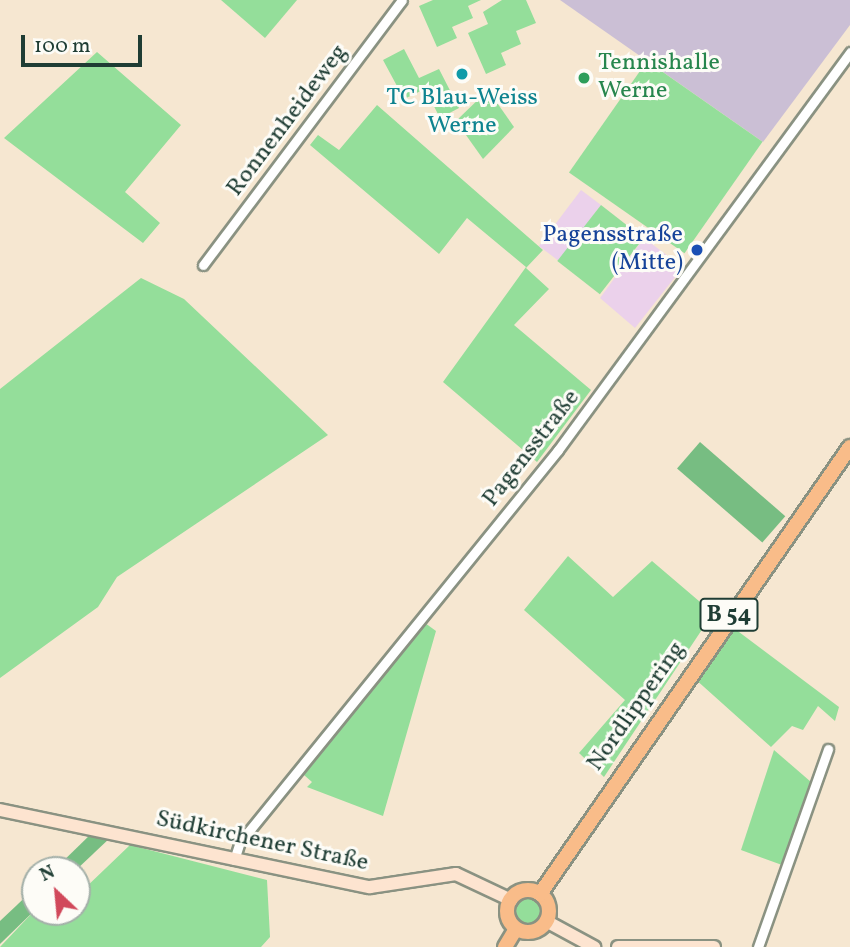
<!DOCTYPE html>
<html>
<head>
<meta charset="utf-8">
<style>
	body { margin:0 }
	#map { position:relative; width:850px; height:947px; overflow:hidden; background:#f6e7d1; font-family:Vollkorn,serif }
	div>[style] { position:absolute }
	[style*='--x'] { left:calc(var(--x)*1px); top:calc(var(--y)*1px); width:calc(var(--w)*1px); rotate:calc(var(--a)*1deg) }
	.built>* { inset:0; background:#ebd1eb; transform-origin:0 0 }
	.industrial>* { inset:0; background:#cbbfd5 }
	.green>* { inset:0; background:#94de9a; transform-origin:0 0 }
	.round { border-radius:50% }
	.forest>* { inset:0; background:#77bd82; transform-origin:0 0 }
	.roads { filter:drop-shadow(2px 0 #8a9282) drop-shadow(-2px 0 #8a9282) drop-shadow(0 2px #8a9282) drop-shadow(0 -2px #8a9282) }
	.street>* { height:9px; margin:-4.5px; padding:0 4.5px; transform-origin:4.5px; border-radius:4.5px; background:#fff }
	.secondary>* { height:12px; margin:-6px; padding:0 6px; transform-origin:6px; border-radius:6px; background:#fde4d0 }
	.primary>* { height:14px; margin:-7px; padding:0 7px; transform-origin:7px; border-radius:7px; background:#f9bc89 }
	.primary>.ring { margin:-7px; padding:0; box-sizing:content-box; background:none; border:14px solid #f9bc89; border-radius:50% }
	.dots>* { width:19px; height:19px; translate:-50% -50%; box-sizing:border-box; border:4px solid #fdfcf7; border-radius:50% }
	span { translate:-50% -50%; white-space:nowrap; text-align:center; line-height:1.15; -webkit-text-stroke:6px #fdfcf7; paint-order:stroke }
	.shield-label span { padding:2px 5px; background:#fdfcf7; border:2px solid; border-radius:5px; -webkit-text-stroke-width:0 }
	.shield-label { font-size:23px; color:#1f3d34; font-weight:700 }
	.leisure-label { font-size:24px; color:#27864d }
	.left { translate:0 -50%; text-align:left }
	.culture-label { font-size:24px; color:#0d838f }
	.street-label { font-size:24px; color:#1f3d34 }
	.transit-label { font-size:24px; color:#164399 }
	.right { translate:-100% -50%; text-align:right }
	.north { position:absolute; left:21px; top:856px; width:70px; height:70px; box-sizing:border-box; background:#fdfcf7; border:2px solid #a4b0a9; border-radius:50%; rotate:334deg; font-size:19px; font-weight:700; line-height:28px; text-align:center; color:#1f3d34 }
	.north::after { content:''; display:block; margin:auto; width:24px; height:32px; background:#d1495b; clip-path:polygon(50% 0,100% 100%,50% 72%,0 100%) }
	.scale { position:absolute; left:21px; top:35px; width:121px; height:32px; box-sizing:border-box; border:4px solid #1f3d34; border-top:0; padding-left:9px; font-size:21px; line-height:24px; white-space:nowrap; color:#1f3d34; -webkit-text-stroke:5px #fdfcf7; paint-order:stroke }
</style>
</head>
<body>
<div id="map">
	<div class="built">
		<div style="left:581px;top:190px;width:25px;height:70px;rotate:37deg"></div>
		<div style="clip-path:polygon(644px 238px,680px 265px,679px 272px,635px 328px,600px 298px)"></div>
	</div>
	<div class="industrial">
		<div style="clip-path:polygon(560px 0,850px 0,850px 25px,763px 142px)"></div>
	</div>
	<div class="green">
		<div style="clip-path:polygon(221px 0,297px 0,265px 38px)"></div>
		<div style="clip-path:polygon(433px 0,481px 0,468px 6px,473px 18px,452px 27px,457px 38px,437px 47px,419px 6px)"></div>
		<div style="clip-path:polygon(502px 0,526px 0,536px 23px,516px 31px,521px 44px,501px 53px,506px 65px,486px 74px,468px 33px,488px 24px,483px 12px)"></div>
		<div style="clip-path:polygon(404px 49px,419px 78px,439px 69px,459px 108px,440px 118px,425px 89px,404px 99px,383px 60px)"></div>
		<div style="clip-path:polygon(97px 52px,181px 125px,125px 192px,160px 223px,143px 243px,4px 138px)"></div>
		<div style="left:647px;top:61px;width:141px;height:136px;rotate:35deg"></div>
		<div style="clip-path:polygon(488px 90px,514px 127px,483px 159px,456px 121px)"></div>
		<div style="clip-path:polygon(377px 105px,543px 250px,526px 268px,549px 289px,514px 325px,591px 390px,537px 462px,443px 382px,526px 267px,467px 218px,439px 254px,310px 145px,318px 135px,339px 150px)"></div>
		<div style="left:601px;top:205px;width:54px;height:71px;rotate:38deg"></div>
		<div style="clip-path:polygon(141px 278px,184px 299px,328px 435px,117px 577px,98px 607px,0 678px,0 389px)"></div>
		<div style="clip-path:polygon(568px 556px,613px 597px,652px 561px,713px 613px,604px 777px,579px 753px,625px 700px,524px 610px)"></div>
		<div style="clip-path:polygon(425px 623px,436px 631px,383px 816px,307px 787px,312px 782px,304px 775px)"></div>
		<div style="clip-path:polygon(731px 626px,839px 707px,835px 721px,818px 706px,803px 730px,792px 726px,771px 747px,694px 678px)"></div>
		<div style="clip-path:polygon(774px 750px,811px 782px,782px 865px,741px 850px)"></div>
		<div style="clip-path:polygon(130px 845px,267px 880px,270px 937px,261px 947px,0 947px,35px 910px,77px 912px,77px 887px,82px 891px)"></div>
		<div class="round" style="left:512px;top:895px;width:32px;height:32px"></div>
	</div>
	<div class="forest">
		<div style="left:700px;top:442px;width:113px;height:35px;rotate:41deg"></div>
		<div style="clip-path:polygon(93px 832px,111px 837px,76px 870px,54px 870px)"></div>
		<div style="clip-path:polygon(35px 888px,35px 910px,0 944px,0 921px)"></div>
	</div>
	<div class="roads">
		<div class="street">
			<div style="--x:203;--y:265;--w:331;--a:-53.1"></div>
			<div style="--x:234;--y:860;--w:19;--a:-72"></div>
			<div style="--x:240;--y:842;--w:505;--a:-50.95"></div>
			<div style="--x:558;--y:450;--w:494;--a:-53.7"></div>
			<div style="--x:758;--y:947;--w:210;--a:-70.5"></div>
		</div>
		<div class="secondary">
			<div style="--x:0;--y:810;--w:378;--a:11.8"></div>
			<div style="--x:370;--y:887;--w:87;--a:-8.6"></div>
			<div style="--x:456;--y:874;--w:61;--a:25.3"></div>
			<div style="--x:546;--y:921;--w:55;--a:28.4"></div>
			<div style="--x:618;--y:947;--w:96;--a:0"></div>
		</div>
		<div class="primary">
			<div class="ring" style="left:507px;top:890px;width:28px;height:28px"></div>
			<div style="--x:540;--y:894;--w:544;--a:-55.26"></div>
			<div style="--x:505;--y:947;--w:21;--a:-59"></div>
		</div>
	</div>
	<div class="dots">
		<div style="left:462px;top:74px;background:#0f9aa8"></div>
		<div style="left:584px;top:78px;background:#2e9e5b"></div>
		<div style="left:697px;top:250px;background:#1a4fb4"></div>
	</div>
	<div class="shield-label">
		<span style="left:729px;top:615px">B 54</span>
	</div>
	<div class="leisure-label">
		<span class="left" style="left:598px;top:78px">Tennishalle<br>Werne</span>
	</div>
	<div class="culture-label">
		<span style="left:462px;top:113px">TC Blau-Weiss<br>Werne</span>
	</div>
	<div class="street-label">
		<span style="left:288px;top:121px;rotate:-53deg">Ronnenheideweg</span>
		<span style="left:532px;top:449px;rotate:-52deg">Pagensstraße</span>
		<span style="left:637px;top:707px;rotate:-55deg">Nordlippering</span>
		<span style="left:262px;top:842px;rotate:12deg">Südkirchener Straße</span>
	</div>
	<div class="transit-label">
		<span class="right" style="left:683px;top:250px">Pagensstraße<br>(Mitte)</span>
	</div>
	<div class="north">N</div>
	<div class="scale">100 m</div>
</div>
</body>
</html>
